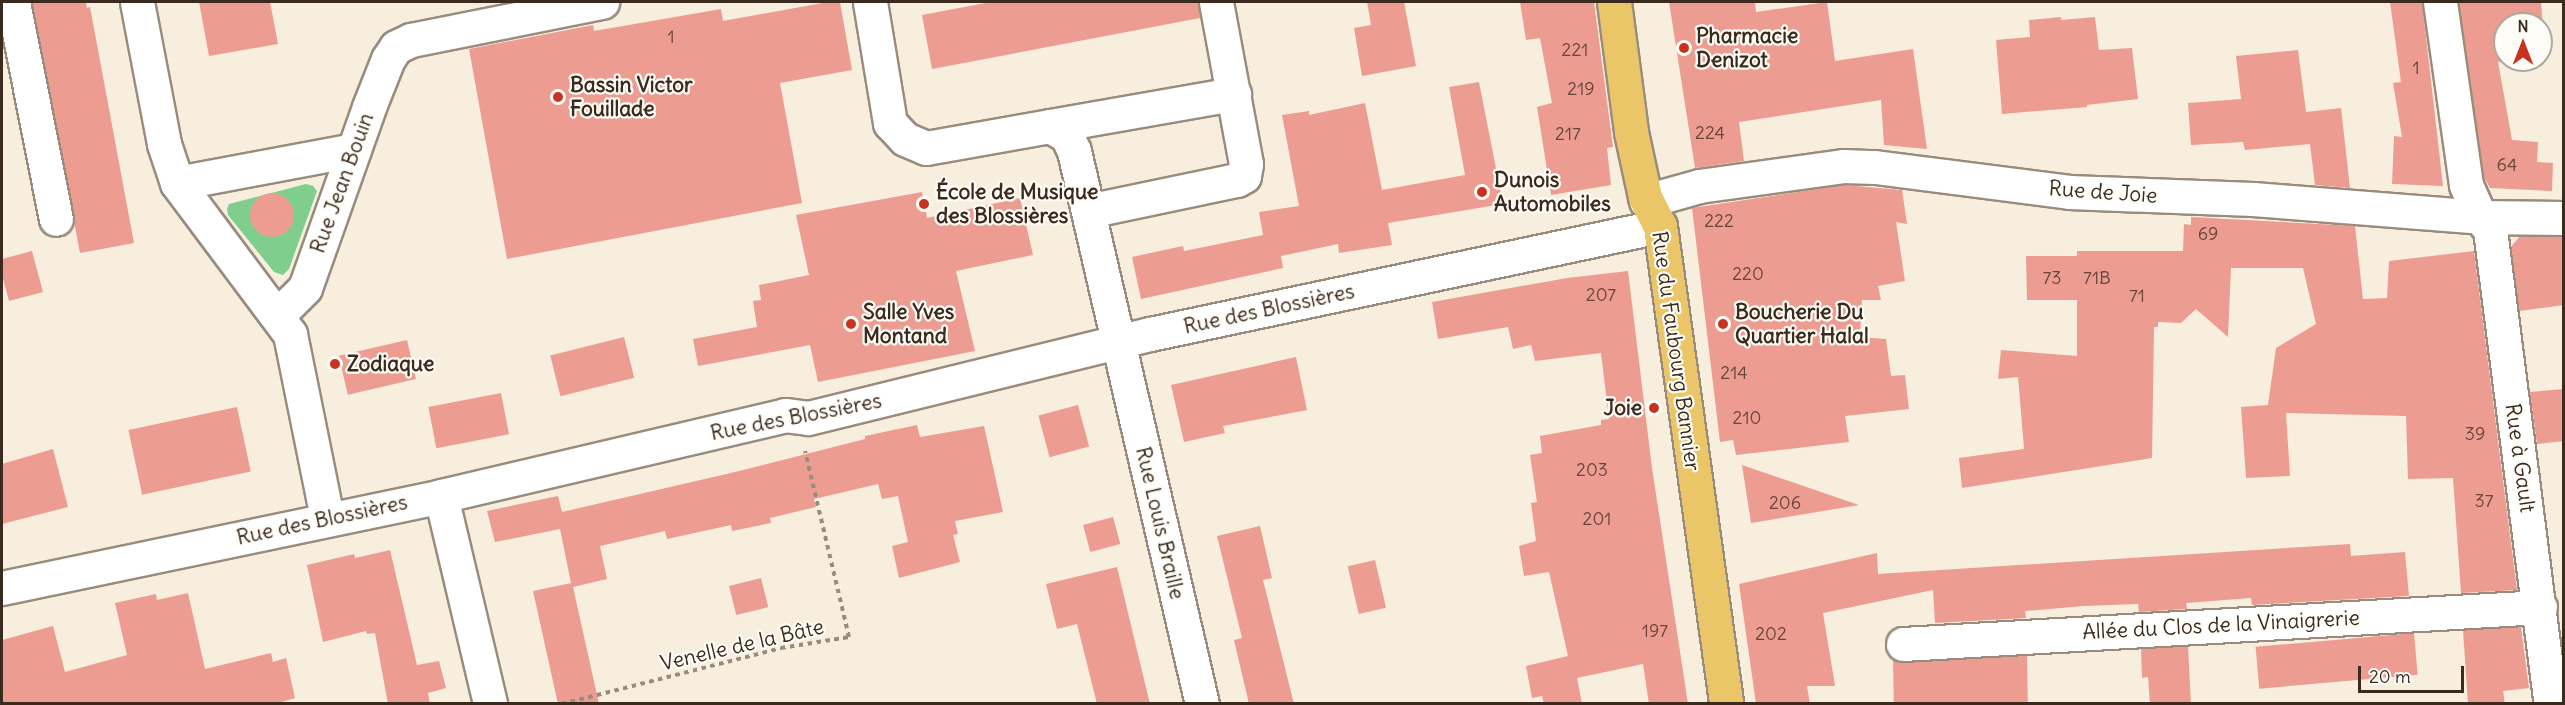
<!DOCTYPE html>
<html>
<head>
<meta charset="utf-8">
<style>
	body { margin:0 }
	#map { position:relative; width:2565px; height:705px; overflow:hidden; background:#f7eedd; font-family:Delius,sans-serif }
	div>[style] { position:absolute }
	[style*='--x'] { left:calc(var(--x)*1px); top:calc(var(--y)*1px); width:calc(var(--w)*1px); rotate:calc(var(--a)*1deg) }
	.green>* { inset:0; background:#7fce8d }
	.building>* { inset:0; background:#ed9c92; transform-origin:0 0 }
	.round { border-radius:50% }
	.path>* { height:4px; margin-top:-2px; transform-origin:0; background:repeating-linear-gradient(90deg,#998c7e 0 4.5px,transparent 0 9px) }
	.roads { filter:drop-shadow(2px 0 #998c7e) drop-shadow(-2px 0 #998c7e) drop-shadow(0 2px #998c7e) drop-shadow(0 -2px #998c7e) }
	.minor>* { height:33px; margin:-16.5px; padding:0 16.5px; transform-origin:16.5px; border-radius:16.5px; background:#fff }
	.major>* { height:33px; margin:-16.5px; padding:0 16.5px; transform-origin:16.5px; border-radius:16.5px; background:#ebc669 }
	.dots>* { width:16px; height:16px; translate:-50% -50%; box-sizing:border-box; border:3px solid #fdfcf7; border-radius:50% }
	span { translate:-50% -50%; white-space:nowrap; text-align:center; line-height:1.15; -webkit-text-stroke:4.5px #fdfcf7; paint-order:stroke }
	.number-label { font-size:18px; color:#68463b }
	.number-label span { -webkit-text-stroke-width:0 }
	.poi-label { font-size:21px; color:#3b2a1e; font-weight:700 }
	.left { translate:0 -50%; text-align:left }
	.right { translate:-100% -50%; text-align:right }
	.street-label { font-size:21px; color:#3b2a1e }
	.frame { position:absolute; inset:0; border:3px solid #3b2a1e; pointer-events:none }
	.north { position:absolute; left:2493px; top:12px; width:60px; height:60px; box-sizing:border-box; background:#fdfcf7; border:2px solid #afa8a0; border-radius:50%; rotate:0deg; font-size:16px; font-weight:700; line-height:24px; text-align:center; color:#3b2a1e }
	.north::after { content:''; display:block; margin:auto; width:21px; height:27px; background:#c8321e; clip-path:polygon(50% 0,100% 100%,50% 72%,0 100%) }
	.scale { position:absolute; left:2358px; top:666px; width:106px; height:27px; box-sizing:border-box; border:3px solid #3b2a1e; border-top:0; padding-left:8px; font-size:18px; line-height:21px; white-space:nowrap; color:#3b2a1e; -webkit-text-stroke:4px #fdfcf7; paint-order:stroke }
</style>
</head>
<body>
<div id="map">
	<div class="green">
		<div style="clip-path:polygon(306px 184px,313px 186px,317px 191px,289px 269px,283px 275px,274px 272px,228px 215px,227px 209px,229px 204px)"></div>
	</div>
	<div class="building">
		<div style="clip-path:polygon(32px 2px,86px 2px,87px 8px,90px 7px,134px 243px,80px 253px)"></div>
		<div style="clip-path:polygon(199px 2px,270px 2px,278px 44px,209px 56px)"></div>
		<div style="clip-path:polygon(828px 2px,840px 2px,852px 70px,780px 83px,802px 203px,507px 259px,469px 49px,593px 25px,594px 31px,721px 9px,723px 21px)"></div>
		<div style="clip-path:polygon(991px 2px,1198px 2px,1200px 18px,932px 69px,922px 15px)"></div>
		<div style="clip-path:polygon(1367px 2px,1404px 2px,1416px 66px,1362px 76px,1354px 28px,1371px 25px)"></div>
		<div style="clip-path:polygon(1520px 2px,1594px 2px,1613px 147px,1607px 148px,1611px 185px,1551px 195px,1537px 107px,1552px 103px,1540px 38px,1526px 40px)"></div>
		<div style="clip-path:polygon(1669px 2px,1755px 2px,1756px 12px,1827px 2px,1835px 61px,1913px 49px,1927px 149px,1884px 145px,1881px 100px,1739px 122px,1744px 161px,1695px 168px)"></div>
		<div style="clip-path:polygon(2390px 2px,2422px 2px,2443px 186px,2392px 184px,2394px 136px,2402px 137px,2393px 83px,2401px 82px)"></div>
		<div style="clip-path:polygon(2459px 2px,2541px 2px,2543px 29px,2541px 30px,2541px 24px,2505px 24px,2505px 60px,2513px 61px,2498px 62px,2512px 140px,2538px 142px,2537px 162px,2553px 163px,2552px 191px,2490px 188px,2484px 177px)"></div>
		<div style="clip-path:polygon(2061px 17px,2061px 20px,2095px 17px,2099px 50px,2132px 48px,2138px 99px,2087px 105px,2087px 107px,2002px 114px,1996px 40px,2030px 37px,2029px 20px)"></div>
		<div style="clip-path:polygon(2298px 50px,2306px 112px,2341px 108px,2350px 188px,2315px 185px,2310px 144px,2245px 150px,2243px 142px,2191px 145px,2188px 103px,2241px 99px,2236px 56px)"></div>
		<div style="clip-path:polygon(1479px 82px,1503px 204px,1388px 223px,1392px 245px,1339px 253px,1338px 244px,1281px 256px,1283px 268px,1141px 299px,1132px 257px,1183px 246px,1184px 251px,1263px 235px,1259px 212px,1299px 206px,1282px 115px,1309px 111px,1309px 115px,1365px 103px,1382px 190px,1465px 175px,1449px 87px)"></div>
		<div style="clip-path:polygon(1844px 185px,1902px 190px,1907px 224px,1896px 222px,1905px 281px,1878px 286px,1881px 300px,1862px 300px,1860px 337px,1886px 339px,1891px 376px,1905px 375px,1909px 409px,1845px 416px,1849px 442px,1736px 455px,1733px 440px,1720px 442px,1692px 208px)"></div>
		<div style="clip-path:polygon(922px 192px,927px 218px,1020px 198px,1033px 255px,956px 271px,975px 351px,818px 382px,810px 345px,698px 366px,693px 339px,757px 327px,753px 301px,761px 300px,759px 285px,809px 275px,796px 215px)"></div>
		<div class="round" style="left:250px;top:193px;width:44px;height:44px"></div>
		<div style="clip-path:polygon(2191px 217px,2355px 226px,2363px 299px,2387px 298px,2389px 261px,2474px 251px,2517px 590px,2461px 593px,2453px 478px,2408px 479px,2406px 416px,2286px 413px,2290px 476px,2246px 478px,2241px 407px,2268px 405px,2276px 348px,2316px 324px,2303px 268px,2231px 268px,2228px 337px,2196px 309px,2181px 323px,2158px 322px,2158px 327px,2154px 327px,2152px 458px,1962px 488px,1959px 458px,2024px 449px,2018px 377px,1998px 379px,2001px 350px,2077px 356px,2077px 300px,2027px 300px,2026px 256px,2077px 256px,2077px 251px,2183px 251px,2184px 224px,2191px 225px)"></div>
		<div style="clip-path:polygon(2520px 236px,2564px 237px,2564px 305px,2519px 311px,2511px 247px)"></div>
		<div style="clip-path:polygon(32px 251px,43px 292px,9px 301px,2px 275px,2px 259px)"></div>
		<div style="clip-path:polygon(1628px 271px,1652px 468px,1688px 704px,1649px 704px,1643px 664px,1577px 678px,1582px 704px,1544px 704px,1542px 696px,1532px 698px,1526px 666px,1568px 656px,1549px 572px,1524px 576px,1519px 546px,1536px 541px,1531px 503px,1537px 502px,1530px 455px,1542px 453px,1540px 436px,1601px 425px,1601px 420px,1609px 419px,1601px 353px,1535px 361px,1531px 345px,1513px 349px,1508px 327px,1438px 339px,1432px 302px,1567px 278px)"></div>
		<div style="left:624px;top:337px;width:42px;height:76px;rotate:76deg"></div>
		<div style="left:407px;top:340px;width:40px;height:70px;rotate:77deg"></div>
		<div style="clip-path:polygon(1296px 357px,1307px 410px,1223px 426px,1225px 433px,1184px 442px,1171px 385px)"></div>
		<div style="clip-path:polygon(2564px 389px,2564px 441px,2537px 444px,2530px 392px)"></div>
		<div style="left:501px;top:393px;width:42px;height:74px;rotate:79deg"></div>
		<div style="left:1078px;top:405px;width:43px;height:41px;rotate:75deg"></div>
		<div style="left:237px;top:407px;width:66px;height:111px;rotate:78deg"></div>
		<div style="clip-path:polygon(917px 425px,920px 437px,984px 426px,1003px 512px,955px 521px,958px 534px,953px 535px,960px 562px,899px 578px,892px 546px,908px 542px,898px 496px,882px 499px,878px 484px,814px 499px,816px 507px,770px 518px,771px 523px,732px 531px,731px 525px,667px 539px,665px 531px,600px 546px,607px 579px,573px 587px,599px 704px,558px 704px,533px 591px,571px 583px,560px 529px,495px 542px,487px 511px,558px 496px,562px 512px,735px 472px,865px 439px,865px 436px)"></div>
		<div style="clip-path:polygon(53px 449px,68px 507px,2px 524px,2px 464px)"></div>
		<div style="clip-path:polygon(1742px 465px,1859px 505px,1751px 523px)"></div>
		<div style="left:1113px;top:517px;width:28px;height:31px;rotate:75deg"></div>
		<div style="clip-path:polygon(1260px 526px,1272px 578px,1263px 580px,1294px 704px,1249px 704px,1234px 640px,1242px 638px,1217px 536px)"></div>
		<div style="clip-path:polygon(2350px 544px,2351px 556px,2405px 552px,2409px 596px,2252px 605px,2251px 598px,2186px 603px,2187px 609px,2139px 612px,2138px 604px,2084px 606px,2025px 611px,2026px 618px,1935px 623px,1933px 590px,1823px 613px,1835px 686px,1807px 686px,1810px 704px,1756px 704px,1739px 584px,1877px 553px,1878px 574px)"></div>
		<div style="clip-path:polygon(390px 550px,417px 665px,439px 661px,446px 688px,428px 693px,430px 704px,388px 704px,375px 633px,367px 634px,366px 631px,323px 642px,307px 565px,354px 554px,355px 558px)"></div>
		<div style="left:1375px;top:560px;width:49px;height:28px;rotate:77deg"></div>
		<div style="clip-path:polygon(1117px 567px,1142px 671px,1150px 704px,1097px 704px,1077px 624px,1057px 629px,1046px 584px)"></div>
		<div style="left:761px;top:578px;width:30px;height:33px;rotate:76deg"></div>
		<div style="clip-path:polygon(188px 593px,205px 669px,271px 653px,273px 662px,286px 658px,295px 698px,275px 704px,2px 704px,2px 640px,53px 626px,65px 672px,127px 655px,115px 603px,156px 594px,157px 600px)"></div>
		<div style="clip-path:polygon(2521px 627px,2529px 688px,2503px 691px,2505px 704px,2468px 704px,2463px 630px)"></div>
		<div style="left:2414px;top:633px;width:42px;height:159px;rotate:85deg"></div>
		<div style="clip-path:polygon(2188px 646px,2191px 704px,2150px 704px,2148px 677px,2142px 678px,2141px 649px)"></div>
		<div style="left:2027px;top:656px;width:48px;height:134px;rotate:89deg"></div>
	</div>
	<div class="path">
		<div style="--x:562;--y:704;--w:226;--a:-14.3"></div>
		<div style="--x:781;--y:648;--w:69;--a:-9.2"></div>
		<div style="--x:849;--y:637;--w:191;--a:-103.3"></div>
	</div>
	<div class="roads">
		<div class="minor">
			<div style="--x:13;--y:2;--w:221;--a:78.8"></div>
			<div style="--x:137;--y:2;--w:145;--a:79.2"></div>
			<div style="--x:164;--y:144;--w:41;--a:71.6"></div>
			<div style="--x:177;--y:183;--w:189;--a:53.2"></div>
			<div style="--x:290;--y:334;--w:188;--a:78.6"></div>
			<div style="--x:870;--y:2;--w:123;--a:80.6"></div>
			<div style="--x:890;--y:123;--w:22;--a:47"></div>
			<div style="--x:905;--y:139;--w:23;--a:23"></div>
			<div style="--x:926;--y:148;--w:126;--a:-10.1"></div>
			<div style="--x:1050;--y:126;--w:20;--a:30"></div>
			<div style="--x:1067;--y:136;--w:17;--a:65"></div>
			<div style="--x:1074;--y:151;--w:568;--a:76.97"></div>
			<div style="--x:2440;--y:2;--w:185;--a:81.9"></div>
			<div style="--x:2466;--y:185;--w:35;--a:66"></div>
			<div style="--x:2480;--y:217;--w:16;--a:52"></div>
			<div style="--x:2490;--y:230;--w:478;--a:82.7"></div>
			<div style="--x:1050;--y:126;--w:187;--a:-9.9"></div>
			<div style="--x:177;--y:183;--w:180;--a:-10.6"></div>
			<div style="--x:1646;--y:201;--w:55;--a:-15.8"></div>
			<div style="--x:1699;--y:186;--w:145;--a:-7.9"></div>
			<div style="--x:1843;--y:166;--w:32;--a:2"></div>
			<div style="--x:1875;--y:167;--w:196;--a:7.3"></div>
			<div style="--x:2069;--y:192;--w:184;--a:2.2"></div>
			<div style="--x:2253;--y:199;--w:228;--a:4.5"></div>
			<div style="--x:2480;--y:217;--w:84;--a:0.7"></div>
			<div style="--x:1088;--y:211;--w:152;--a:-11.8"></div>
			<div style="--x:1237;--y:180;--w:8;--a:-30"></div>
			<div style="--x:1244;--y:176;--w:12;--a:-81"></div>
			<div style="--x:1246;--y:164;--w:165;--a:-100.5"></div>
			<div style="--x:278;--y:315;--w:38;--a:-45"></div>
			<div style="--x:305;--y:288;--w:192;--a:-70.5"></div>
			<div style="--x:369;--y:107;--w:52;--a:-68.4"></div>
			<div style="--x:388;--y:59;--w:14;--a:-56"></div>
			<div style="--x:396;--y:47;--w:17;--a:-25"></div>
			<div style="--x:411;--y:40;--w:195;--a:-11.3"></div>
			<div style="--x:441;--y:496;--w:214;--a:76.7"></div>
			<div style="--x:2;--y:588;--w:449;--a:-11.8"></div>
			<div style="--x:441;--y:496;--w:353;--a:-13.2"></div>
			<div style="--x:785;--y:415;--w:23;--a:7"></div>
			<div style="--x:808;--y:418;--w:352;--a:-13.8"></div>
			<div style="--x:1150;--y:334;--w:521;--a:-11.96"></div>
			<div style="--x:1903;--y:644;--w:638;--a:-3.32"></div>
		</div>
		<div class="major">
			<div style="--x:1614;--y:2;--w:131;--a:82.5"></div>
			<div style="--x:1631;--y:132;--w:66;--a:77.8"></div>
			<div style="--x:1645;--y:197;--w:33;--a:63"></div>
			<div style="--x:1660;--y:226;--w:483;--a:82.1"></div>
		</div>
	</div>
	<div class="dots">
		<div style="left:1684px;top:48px;background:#c8321e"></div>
		<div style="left:558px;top:97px;background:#c8321e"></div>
		<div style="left:1482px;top:192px;background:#c8321e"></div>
		<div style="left:924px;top:204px;background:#c8321e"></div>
		<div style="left:851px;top:324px;background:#c8321e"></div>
		<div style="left:1723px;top:324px;background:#c8321e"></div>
		<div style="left:335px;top:364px;background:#c8321e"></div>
		<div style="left:1654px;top:408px;background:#c8321e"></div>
	</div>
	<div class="number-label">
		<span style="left:671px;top:37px">1</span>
		<span style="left:1575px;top:50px">221</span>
		<span style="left:2416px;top:68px">1</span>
		<span style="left:1581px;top:89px">219</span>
		<span style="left:1710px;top:133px">224</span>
		<span style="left:1568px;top:134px">217</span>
		<span style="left:2507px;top:165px">64</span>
		<span style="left:1719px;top:221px">222</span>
		<span style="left:2208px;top:234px">69</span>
		<span style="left:1748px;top:274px">220</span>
		<span style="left:2052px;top:278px">73</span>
		<span style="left:2097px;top:278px">71B</span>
		<span style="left:1601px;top:295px">207</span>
		<span style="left:2137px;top:296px">71</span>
		<span style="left:1734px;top:373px">214</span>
		<span style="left:1747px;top:418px">210</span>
		<span style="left:2475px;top:434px">39</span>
		<span style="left:1592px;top:470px">203</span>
		<span style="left:2484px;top:501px">37</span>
		<span style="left:1785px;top:503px">206</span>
		<span style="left:1597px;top:519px">201</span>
		<span style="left:1655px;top:631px">197</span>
		<span style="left:1771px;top:634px">202</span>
	</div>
	<div class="poi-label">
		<span class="left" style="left:1696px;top:48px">Pharmacie<br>Denizot</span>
		<span class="left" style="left:570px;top:97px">Bassin Victor<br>Fouillade</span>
		<span class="left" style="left:1494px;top:192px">Dunois<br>Automobiles</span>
		<span class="left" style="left:936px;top:204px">École de Musique<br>des Blossières</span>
		<span class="left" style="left:863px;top:324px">Salle Yves<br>Montand</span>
		<span class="left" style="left:1735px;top:324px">Boucherie Du<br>Quartier Halal</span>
		<span class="left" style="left:347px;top:364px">Zodiaque</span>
		<span class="right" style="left:1642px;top:408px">Joie</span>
	</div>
	<div class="street-label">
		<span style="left:342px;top:183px;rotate:-70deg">Rue Jean Bouin</span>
		<span style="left:2103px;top:192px;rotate:4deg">Rue de Joie</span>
		<span style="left:1269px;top:309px;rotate:-12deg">Rue des Blossières</span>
		<span style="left:1676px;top:351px;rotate:82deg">Rue du Faubourg Bannier</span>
		<span style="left:796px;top:417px;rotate:-11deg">Rue des Blossières</span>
		<span style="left:2520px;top:458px;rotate:82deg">Rue à Gault</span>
		<span style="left:322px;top:520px;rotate:-12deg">Rue des Blossières</span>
		<span style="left:1160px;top:523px;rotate:77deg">Rue Louis Braille</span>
		<span style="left:2221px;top:625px;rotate:-3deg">Allée du Clos de la Vinaigrerie</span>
		<span style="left:742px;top:645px;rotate:-13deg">Venelle de la Bâte</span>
	</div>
	<div class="frame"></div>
	<div class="north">N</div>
	<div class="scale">20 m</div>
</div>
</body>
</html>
